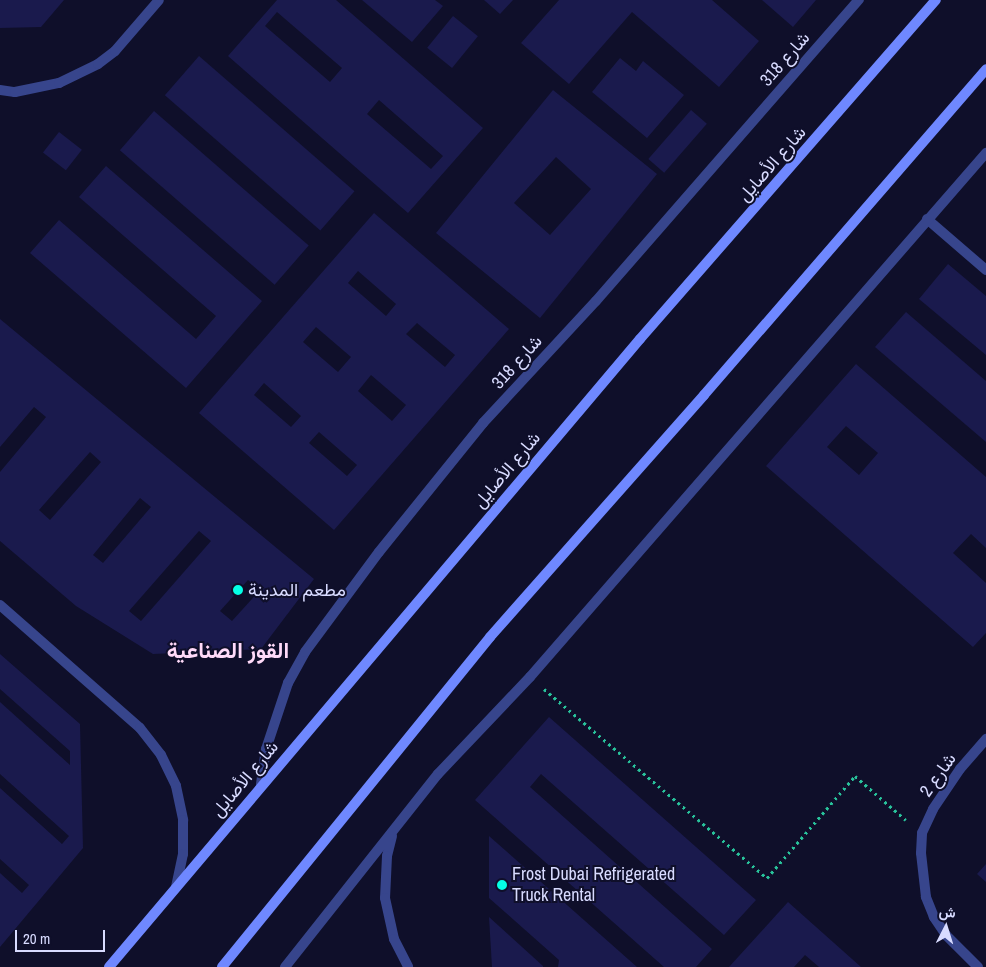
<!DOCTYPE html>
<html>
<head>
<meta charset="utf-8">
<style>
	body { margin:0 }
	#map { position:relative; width:986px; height:967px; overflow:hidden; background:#0f0f2a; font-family:"Archivo Narrow",Vazirmatn,sans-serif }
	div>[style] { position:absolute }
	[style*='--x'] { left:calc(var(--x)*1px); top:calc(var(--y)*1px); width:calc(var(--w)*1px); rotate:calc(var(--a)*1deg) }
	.building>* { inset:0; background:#1a1a4d; transform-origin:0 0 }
	.path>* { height:3px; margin-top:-1.5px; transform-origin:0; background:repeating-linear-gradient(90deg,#28c39b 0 2.5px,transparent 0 6.5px) }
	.service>* { height:10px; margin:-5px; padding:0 5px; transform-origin:5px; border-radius:5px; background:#37458c }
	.minor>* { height:10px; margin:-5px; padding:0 5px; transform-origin:5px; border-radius:5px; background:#37458c }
	.secondary>* { height:10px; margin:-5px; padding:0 5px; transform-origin:5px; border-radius:5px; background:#6f88ff }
	.dots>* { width:14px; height:14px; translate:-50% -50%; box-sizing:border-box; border:2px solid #0f0f2a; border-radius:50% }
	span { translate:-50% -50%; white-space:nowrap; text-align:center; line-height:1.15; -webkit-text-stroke:4px #0f0f2a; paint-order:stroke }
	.street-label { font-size:18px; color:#d8dbff }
	.poi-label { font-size:18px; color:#d8dbff }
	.left { translate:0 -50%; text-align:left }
	.district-label { font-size:22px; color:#ffdaf9; font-weight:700 }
	.north { position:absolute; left:921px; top:902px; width:50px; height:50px; -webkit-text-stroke:4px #0f0f2a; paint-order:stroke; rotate:5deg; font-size:14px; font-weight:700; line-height:20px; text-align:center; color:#d8dbff }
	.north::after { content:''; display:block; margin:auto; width:18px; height:22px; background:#d8dbff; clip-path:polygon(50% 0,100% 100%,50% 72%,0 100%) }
	.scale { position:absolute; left:15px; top:930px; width:90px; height:22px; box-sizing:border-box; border:2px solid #d8dbff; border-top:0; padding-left:6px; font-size:15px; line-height:18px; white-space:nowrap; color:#d8dbff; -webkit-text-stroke:4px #0f0f2a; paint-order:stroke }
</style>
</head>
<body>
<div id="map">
	<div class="building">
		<div style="clip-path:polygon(0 0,64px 0,41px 27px,0 28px)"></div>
		<div style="clip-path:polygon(evenodd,277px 0,336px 0,483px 128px,408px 213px,228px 56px,277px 0,277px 12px,342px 68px,330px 82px,265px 26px,277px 12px,277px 0,379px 100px,443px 156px,431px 169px,367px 114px,379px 100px)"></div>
		<div style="clip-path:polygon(362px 0,435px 0,443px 6px,412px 42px)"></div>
		<div style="clip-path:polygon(484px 0,513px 0,500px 14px)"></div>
		<div style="clip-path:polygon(559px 0,712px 0,759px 41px,719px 87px,632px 12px,569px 84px,521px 43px)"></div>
		<div style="clip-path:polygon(762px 0,816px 0,793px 27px)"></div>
		<div style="left:453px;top:16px;width:32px;height:41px;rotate:39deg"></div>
		<div style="left:199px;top:56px;width:206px;height:52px;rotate:41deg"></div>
		<div style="clip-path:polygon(620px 58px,636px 71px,643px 61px,684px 95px,647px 138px,592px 92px)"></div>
		<div style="clip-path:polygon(evenodd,553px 90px,657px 174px,540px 318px,436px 233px,553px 90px,556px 157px,591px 189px,550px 235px,514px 203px,556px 157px)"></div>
		<div style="left:691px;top:110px;width:21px;height:65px;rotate:41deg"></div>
		<div style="left:154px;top:111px;width:205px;height:52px;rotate:41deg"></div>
		<div style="left:59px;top:132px;width:29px;height:26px;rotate:38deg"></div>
		<div style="clip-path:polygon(106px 166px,262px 301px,186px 388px,30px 253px,59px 220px,196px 339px,216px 316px,79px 197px)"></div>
		<div style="clip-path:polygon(evenodd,374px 213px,509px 329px,334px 530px,199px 413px,374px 213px,358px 271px,396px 304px,386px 316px,348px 283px,358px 271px,374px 213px,417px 323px,455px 355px,445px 367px,406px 334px,417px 323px,374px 213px,316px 327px,351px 357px,338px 372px,303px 342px,316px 327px,374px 213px,371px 375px,406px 405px,392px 421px,358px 391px,371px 375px,374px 213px,264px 383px,301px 416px,291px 427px,254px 395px,264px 383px,374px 213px,319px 432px,357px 465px,347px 476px,309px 443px,319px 432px)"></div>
		<div style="clip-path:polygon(948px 264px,986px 296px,986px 355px,919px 299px)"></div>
		<div style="clip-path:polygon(906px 312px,986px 381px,986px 442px,875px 347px)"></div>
		<div style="clip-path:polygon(evenodd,0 319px,314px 579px,261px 649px,153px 654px,76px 606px,0 541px,0 472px,46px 417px,34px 407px,0 447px,0 319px,90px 452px,101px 462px,50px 520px,39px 510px,90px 452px,0 319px,140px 498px,151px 507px,103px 563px,93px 555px,140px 498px,0 319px,199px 531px,211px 541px,141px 621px,129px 611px,199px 531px,0 319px,248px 580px,260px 590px,232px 621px,220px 611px,248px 580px)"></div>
		<div style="clip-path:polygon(evenodd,856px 364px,986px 477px,986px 548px,971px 534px,953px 553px,986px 583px,986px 633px,973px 647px,766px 466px,856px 364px,846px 426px,878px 453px,859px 475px,827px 447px,846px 426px)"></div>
		<div style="clip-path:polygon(0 654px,80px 724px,83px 848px,0 947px,0 873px,22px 893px,29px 885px,0 859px,0 788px,62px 844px,69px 836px,0 774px,0 702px,70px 765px,70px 751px,0 689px)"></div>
		<div style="clip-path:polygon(549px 717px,756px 900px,724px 935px,541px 774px,530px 787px,712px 949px,696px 967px,664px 967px,475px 800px)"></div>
		<div style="clip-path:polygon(489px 836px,637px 967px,558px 967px,559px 960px,489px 898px)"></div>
		<div style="clip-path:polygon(986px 864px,986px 882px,977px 874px)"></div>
		<div style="clip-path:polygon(788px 902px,861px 967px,819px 967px,805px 955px,794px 967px,729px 967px)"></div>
		<div style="clip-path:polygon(489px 917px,543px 966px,543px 967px,492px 967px)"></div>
	</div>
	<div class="path">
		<div style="--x:544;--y:689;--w:292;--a:40.3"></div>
		<div style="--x:767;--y:878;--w:135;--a:-49.2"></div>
		<div style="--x:855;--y:776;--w:67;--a:40.8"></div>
	</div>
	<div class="service">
		<div style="--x:0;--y:90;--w:15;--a:8"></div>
		<div style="--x:15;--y:92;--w:45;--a:-11.6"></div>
		<div style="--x:59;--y:83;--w:43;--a:-26"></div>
		<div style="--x:98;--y:64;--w:21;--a:-37"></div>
		<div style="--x:115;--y:51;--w:67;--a:-49.2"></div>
		<div style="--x:927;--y:219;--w:78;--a:40.8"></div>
		<div style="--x:0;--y:605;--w:186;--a:41.3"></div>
		<div style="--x:140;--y:728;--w:34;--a:52"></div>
		<div style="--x:161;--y:755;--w:34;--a:64"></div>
		<div style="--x:176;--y:786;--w:35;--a:78"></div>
		<div style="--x:183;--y:820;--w:34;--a:90"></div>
		<div style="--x:183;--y:854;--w:34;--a:102"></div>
		<div style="--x:392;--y:836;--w:21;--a:104"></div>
		<div style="--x:387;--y:856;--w:42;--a:92.7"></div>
		<div style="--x:385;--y:898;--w:42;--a:77.6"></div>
		<div style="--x:394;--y:939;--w:31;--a:63"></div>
		<div style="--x:978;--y:967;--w:45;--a:-135"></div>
		<div style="--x:946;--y:935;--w:22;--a:-124"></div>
		<div style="--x:934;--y:917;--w:22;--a:-112"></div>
		<div style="--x:926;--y:897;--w:44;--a:-96.5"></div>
		<div style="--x:921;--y:853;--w:20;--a:-87"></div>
		<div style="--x:922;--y:833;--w:26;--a:-65"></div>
		<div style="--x:933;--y:809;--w:48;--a:-56"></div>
		<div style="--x:960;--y:769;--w:40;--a:-49"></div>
	</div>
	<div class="minor">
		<div style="--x:261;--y:784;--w:35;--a:-82"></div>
		<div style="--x:266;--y:749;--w:70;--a:-71.6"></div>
		<div style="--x:288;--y:683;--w:35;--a:-61"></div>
		<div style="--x:305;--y:652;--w:124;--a:-53.5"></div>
		<div style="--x:379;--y:552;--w:166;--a:-51.1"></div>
		<div style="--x:483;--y:423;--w:166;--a:-47.2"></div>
		<div style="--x:596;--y:301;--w:400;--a:-48.9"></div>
		<div style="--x:285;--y:967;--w:246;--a:-51.6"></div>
		<div style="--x:438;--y:774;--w:134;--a:-46.5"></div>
		<div style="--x:530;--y:677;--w:695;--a:-48.97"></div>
	</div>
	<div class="secondary">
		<div style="--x:109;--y:967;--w:822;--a:-49.78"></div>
		<div style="--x:640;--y:339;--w:450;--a:-48.9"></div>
		<div style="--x:222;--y:967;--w:425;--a:-50.9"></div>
		<div style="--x:490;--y:637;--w:323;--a:-48.5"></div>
		<div style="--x:704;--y:395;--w:431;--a:-49.1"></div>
	</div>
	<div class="dots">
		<div style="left:238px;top:590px;background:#04ffe6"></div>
		<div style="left:502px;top:885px;background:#04ffe6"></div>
	</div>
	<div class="street-label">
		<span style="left:785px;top:59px;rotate:-49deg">شارع 318</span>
		<span style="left:772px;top:164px;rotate:-49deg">شارع الأصايل</span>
		<span style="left:517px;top:362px;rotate:-48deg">شارع 318</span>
		<span style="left:507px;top:470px;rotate:-50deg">شارع الأصايل</span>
		<span style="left:938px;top:775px;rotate:-55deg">شارع 2</span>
		<span style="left:245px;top:779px;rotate:-50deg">شارع الأصايل</span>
	</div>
	<div class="poi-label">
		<span class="left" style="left:248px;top:590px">مطعم المدينة</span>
		<span class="left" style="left:512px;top:885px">Frost Dubai Refrigerated<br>Truck Rental</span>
	</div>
	<div class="district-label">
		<span style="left:228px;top:651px">القوز الصناعية</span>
	</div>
	<div class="north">ش</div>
	<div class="scale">20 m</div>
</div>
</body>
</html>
